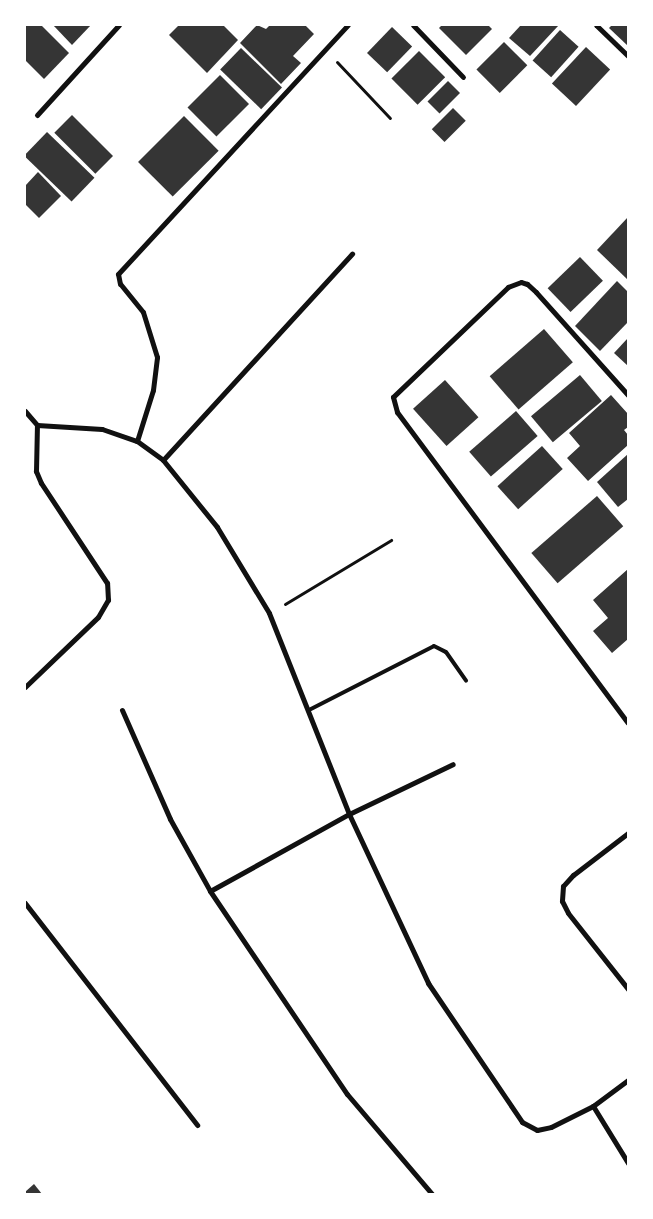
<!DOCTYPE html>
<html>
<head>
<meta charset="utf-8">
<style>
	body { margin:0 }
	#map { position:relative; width:653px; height:1219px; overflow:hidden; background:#fff; font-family:"Nunito Sans",sans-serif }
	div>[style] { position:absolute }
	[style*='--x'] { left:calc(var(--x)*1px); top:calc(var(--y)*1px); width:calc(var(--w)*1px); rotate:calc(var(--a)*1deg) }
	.building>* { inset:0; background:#353535; transform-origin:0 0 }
	.path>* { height:3px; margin:-1.5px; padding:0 1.5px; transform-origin:1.5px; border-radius:1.5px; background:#111 }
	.service>* { height:4px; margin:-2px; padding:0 2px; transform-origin:2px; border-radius:2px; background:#111 }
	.minor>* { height:5px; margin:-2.5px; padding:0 2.5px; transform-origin:2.5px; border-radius:2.5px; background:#111 }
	span { translate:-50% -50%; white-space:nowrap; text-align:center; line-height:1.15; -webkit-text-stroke:4.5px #fff; paint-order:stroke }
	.frame { position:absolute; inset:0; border:26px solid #fff; pointer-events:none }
</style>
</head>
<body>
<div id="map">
	<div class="building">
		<div style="clip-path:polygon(25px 25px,41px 25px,69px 53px,44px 79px,25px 60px)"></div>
		<div style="clip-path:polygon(53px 25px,91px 25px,72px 45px)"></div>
		<div style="clip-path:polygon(179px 25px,223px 25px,238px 40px,207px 73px,169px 35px)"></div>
		<div style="clip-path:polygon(257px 25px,266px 29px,270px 25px,305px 25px,314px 34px,293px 56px,301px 63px,281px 84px,240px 43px)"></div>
		<div style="clip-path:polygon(442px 25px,488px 25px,492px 29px,466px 55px,439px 28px)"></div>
		<div style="clip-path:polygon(521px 25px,559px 25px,530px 56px,509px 38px)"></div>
		<div style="clip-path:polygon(612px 25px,628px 25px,628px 46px,609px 28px)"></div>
		<div style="left:392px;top:27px;width:28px;height:36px;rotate:44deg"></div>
		<div style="left:560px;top:30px;width:25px;height:41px;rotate:42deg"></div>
		<div style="left:504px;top:42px;width:33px;height:39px;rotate:45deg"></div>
		<div style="left:586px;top:47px;width:33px;height:50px;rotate:43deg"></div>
		<div style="left:241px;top:48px;width:57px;height:30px;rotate:44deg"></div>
		<div style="left:419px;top:51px;width:37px;height:39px;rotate:45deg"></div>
		<div style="left:220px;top:75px;width:41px;height:46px;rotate:45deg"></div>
		<div style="left:448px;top:81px;width:17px;height:29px;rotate:45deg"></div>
		<div style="left:453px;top:108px;width:18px;height:30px;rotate:45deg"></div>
		<div style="left:72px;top:115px;width:58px;height:25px;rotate:45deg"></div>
		<div style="left:184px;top:116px;width:49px;height:65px;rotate:45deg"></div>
		<div style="left:47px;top:132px;width:66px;height:33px;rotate:44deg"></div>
		<div style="clip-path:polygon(38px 172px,61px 196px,39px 218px,25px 204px,25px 186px)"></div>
		<div style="clip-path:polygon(628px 217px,628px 280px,597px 250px)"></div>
		<div style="left:580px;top:257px;width:33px;height:45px;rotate:46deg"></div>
		<div style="clip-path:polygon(617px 281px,628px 292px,628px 322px,600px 351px,575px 326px)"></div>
		<div style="left:544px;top:329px;width:44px;height:72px;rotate:49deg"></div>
		<div style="clip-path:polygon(628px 338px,628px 366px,614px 353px)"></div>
		<div style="left:580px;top:375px;width:34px;height:64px;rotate:50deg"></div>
		<div style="left:445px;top:380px;width:50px;height:43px;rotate:48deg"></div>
		<div style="clip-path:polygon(611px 395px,628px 414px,628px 427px,624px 430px,628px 435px,628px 445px,588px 481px,567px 458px,580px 446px,569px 433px)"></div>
		<div style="left:516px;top:411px;width:33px;height:62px;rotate:49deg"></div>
		<div style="left:542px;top:446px;width:31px;height:60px;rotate:48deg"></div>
		<div style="clip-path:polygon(628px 454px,628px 499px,618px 507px,597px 482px)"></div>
		<div style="left:597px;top:496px;width:40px;height:87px;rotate:49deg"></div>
		<div style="clip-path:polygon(628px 569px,628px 639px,612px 653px,593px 631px,608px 618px,593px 600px)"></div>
		<div style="clip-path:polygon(34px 1184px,42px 1194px,25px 1194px,25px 1192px)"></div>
	</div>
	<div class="path">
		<div style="--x:337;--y:62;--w:77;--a:46.6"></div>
		<div style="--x:285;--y:604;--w:124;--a:-31.1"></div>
	</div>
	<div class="service">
		<div style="--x:309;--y:710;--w:140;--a:-27.1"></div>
		<div style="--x:434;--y:646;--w:13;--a:27"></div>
		<div style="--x:446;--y:652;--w:35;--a:55"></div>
	</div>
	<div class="minor">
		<div style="--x:413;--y:25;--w:72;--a:46.1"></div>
		<div style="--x:596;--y:25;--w:45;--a:44.1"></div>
		<div style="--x:37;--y:115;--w:122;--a:-47.7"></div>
		<div style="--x:628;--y:395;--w:138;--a:-131.8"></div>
		<div style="--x:536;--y:292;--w:12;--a:-138"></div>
		<div style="--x:527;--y:284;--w:6;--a:-162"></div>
		<div style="--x:521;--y:282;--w:14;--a:159"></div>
		<div style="--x:508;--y:287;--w:159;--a:136.3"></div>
		<div style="--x:393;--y:397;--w:16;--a:75"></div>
		<div style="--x:397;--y:412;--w:387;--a:53.4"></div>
		<div style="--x:25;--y:411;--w:18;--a:49"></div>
		<div style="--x:37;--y:425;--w:65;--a:3.5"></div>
		<div style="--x:102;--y:429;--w:37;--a:19"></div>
		<div style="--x:137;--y:441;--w:32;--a:36"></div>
		<div style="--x:163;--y:460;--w:86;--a:51.1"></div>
		<div style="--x:217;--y:527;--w:100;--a:58.8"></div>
		<div style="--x:269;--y:613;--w:216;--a:68.3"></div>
		<div style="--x:349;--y:814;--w:187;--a:64.9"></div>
		<div style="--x:428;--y:983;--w:168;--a:55.9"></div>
		<div style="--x:522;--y:1122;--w:17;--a:28"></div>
		<div style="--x:537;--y:1130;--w:14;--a:-12"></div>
		<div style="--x:551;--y:1127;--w:47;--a:-26.6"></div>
		<div style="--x:593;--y:1106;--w:67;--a:58.4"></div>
		<div style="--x:137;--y:441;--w:53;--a:-72.6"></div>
		<div style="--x:153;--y:390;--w:33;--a:-83"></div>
		<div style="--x:157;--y:357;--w:47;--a:-107.3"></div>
		<div style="--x:143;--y:312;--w:36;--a:-129"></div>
		<div style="--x:120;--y:284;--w:10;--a:-101"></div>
		<div style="--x:118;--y:274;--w:339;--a:-47.3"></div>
		<div style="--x:163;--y:460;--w:280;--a:-47.5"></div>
		<div style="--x:25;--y:687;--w:101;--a:-43.8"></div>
		<div style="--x:98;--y:617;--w:20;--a:-60"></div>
		<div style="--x:108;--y:600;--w:17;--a:-93"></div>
		<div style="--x:107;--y:583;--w:120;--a:-123.4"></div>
		<div style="--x:41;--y:483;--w:13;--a:-113"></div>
		<div style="--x:36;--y:471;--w:46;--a:-88.8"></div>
		<div style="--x:122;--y:710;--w:119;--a:66.2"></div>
		<div style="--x:170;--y:819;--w:82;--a:60.9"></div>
		<div style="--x:210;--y:891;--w:245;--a:56"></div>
		<div style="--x:347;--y:1094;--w:131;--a:49.6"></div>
		<div style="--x:628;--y:833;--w:69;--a:142.6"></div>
		<div style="--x:573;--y:875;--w:15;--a:132"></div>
		<div style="--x:563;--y:886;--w:15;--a:94"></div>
		<div style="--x:562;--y:901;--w:13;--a:63"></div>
		<div style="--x:568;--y:913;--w:97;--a:51.7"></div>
		<div style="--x:210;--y:891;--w:159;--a:-29"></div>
		<div style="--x:349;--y:814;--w:115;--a:-25.7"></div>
		<div style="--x:25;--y:903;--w:281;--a:52.2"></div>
		<div style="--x:593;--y:1106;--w:44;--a:-36.6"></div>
	</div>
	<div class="frame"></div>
</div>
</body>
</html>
